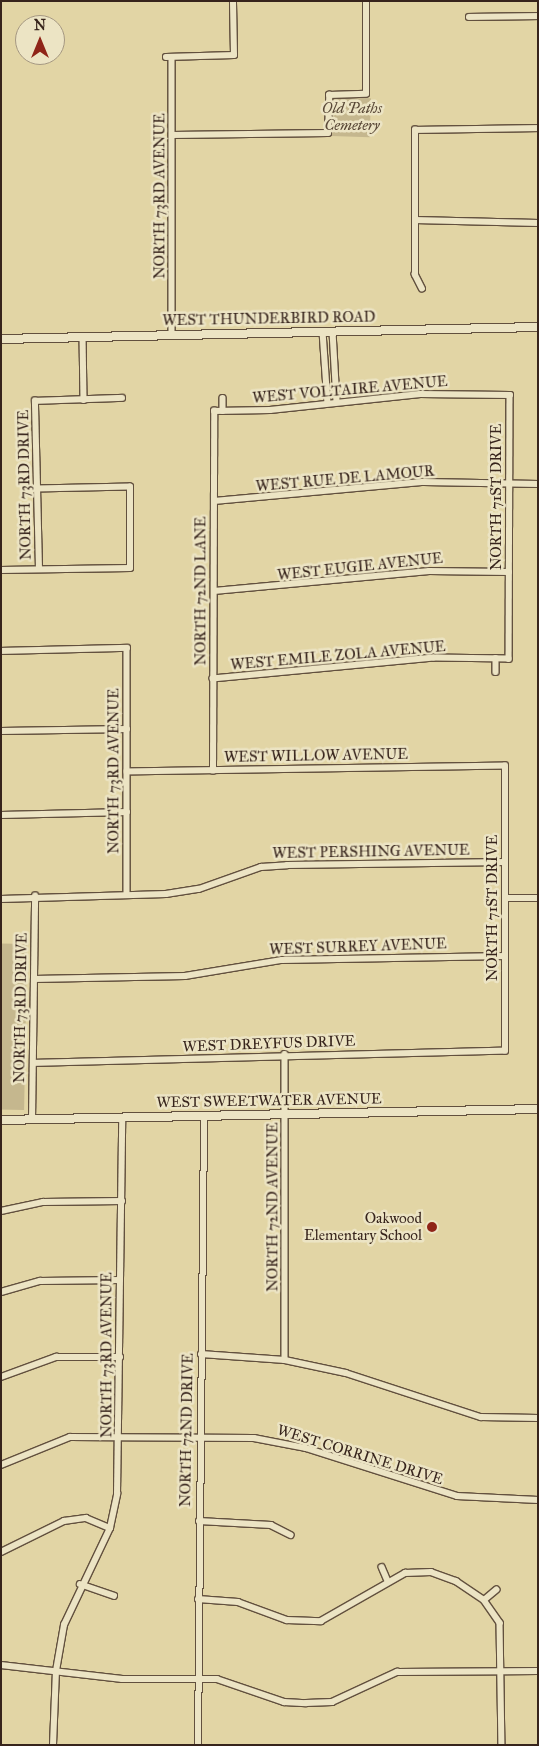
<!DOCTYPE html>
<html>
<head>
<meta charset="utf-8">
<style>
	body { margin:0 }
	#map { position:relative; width:539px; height:1746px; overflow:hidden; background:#e2d5a5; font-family:"IM FELL Great Primer",serif }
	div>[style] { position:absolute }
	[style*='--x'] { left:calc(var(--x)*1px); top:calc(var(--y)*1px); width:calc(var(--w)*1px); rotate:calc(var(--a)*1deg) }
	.green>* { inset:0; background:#c5b78e; transform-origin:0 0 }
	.roads { filter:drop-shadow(1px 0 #62503e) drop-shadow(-1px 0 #62503e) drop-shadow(0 1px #62503e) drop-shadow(0 -1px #62503e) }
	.street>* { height:5.5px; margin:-2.75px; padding:0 2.75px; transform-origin:2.75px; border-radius:2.75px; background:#ece4c4 }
	.secondary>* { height:8px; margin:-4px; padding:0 4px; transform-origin:4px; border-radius:4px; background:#ece4c4 }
	.dots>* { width:14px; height:14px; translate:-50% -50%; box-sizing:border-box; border:2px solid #ece4c4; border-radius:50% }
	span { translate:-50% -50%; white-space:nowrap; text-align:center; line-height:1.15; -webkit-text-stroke:5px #ece4c4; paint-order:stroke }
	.park-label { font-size:15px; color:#5a4938; font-style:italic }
	.street-label { font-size:15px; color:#37241c }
	.poi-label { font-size:15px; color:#37241c }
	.right { translate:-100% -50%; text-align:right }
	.frame { position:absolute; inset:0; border:2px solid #37241c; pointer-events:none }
	.north { position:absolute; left:15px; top:15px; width:50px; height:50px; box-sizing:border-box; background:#ece4c4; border:1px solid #a49781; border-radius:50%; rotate:0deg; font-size:14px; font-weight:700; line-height:20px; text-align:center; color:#37241c }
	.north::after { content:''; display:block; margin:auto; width:18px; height:22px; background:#8f2418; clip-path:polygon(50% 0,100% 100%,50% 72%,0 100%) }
</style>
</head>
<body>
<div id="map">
	<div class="green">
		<div style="left:333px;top:97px;width:38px;height:39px;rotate:2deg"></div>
		<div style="left:27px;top:944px;width:166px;height:26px;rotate:91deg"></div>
	</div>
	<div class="roads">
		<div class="street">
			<div style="--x:469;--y:17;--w:69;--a:-0.8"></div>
			<div style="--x:166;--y:57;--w:68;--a:-1.7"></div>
			<div style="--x:234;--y:55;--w:54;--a:-91.1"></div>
			<div style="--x:172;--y:57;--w:278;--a:90"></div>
			<div style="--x:172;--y:135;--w:156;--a:-0.7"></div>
			<div style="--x:328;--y:133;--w:38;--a:-88"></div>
			<div style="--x:329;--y:95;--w:37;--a:-2"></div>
			<div style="--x:366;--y:94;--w:93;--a:-90"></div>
			<div style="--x:415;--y:220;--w:123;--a:1.4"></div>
			<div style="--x:422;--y:289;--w:16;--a:-117"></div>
			<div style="--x:415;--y:275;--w:145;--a:-90"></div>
			<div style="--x:415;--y:130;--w:123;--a:-0.9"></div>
			<div style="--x:323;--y:332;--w:71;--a:86"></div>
			<div style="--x:333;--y:332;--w:70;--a:86.7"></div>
			<div style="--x:83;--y:336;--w:64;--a:89.1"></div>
			<div style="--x:223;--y:398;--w:13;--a:90"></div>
			<div style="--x:214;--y:501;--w:211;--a:-5.2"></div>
			<div style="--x:424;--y:482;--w:114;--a:1"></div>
			<div style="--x:39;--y:569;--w:168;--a:-91.4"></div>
			<div style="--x:35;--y:401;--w:87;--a:-2"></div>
			<div style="--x:1;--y:570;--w:129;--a:-0.9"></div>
			<div style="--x:130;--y:568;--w:81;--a:-90"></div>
			<div style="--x:130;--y:487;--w:93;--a:178.8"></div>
			<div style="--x:214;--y:591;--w:216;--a:-5.3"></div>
			<div style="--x:429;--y:571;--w:80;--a:0.7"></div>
			<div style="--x:1;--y:651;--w:126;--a:-1.4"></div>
			<div style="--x:127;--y:648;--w:246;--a:90"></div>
			<div style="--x:496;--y:658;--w:14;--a:90"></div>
			<div style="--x:1;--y:731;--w:126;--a:-0.9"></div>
			<div style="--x:213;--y:771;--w:360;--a:-89.8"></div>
			<div style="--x:214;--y:411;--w:56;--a:-1"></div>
			<div style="--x:270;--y:410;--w:151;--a:-6.1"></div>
			<div style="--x:420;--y:394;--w:90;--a:0.6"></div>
			<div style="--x:510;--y:395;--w:264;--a:90.2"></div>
			<div style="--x:509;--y:659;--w:75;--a:-179.2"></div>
			<div style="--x:434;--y:658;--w:222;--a:174.6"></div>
			<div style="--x:1;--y:815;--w:126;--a:-1.4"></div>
			<div style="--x:505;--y:898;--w:33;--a:0"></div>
			<div style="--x:1;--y:899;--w:165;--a:-1.7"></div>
			<div style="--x:166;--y:894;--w:33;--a:-9"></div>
			<div style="--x:199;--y:889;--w:66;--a:-19.5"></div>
			<div style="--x:261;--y:867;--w:26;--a:-4"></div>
			<div style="--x:287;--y:865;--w:218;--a:-0.8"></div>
			<div style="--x:34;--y:979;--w:151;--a:-1.1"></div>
			<div style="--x:185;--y:976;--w:98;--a:-9.4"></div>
			<div style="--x:282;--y:960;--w:223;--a:-1"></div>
			<div style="--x:285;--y:1054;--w:306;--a:90"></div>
			<div style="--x:33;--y:1063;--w:472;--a:-1.5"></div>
			<div style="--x:505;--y:1051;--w:285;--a:-90"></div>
			<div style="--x:505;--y:766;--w:378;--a:179.1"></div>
			<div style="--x:32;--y:1120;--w:224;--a:-89.2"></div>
			<div style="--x:1;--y:1211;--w:43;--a:-12.1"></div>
			<div style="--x:43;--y:1202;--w:79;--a:-0.7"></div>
			<div style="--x:1;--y:1292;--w:41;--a:-15.8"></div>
			<div style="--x:40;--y:1281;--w:80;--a:-0.7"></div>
			<div style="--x:201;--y:1354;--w:84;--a:4.1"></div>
			<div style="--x:285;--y:1360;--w:62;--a:12"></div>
			<div style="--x:346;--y:1373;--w:142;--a:18.1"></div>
			<div style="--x:481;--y:1417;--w:57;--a:1"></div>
			<div style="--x:1;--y:1377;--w:59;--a:-20"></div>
			<div style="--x:56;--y:1357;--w:64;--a:0"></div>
			<div style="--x:1;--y:1465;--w:74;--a:-22.1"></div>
			<div style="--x:70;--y:1437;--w:184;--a:0.3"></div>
			<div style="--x:254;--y:1438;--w:53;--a:10.9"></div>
			<div style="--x:306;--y:1448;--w:158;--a:17.6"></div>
			<div style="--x:457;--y:1496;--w:81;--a:2.8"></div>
			<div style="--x:199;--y:1521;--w:72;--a:3.2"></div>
			<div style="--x:271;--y:1525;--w:22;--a:27"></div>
			<div style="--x:1;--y:1552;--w:70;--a:-26.2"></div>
			<div style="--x:64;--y:1521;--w:22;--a:-8"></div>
			<div style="--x:86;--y:1518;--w:26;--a:23"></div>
			<div style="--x:382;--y:1567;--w:15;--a:67"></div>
			<div style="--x:80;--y:1584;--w:36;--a:19"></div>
			<div style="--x:198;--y:1599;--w:40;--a:4.3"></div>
			<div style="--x:238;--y:1602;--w:52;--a:20.2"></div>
			<div style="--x:287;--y:1620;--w:34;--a:2"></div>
			<div style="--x:321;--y:1621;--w:97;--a:-29.7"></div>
			<div style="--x:405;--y:1573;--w:26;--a:-2"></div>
			<div style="--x:431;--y:1572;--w:27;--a:20"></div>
			<div style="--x:456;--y:1581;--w:34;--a:34"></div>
			<div style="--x:484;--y:1600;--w:28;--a:55"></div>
			<div style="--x:500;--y:1623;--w:122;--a:89.1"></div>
			<div style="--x:484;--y:1600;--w:16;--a:-40"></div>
			<div style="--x:1;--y:1665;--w:122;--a:6.6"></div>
			<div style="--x:122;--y:1679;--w:95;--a:0"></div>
			<div style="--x:217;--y:1679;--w:71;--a:18.9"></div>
			<div style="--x:284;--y:1702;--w:22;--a:3"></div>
			<div style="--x:306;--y:1703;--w:26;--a:-2"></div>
			<div style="--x:332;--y:1702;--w:72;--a:-24.8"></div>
			<div style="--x:397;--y:1672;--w:141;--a:-0.4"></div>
			<div style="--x:53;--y:1745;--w:74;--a:-87.7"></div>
			<div style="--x:56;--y:1671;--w:47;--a:-80.1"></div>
			<div style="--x:64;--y:1625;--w:107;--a:-64.6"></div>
			<div style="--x:110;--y:1528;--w:35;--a:-78"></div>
			<div style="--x:117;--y:1494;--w:376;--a:-89.2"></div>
			<div style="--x:198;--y:1745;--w:629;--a:-89.45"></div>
		</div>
		<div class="secondary">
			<div style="--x:1;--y:339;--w:537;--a:-1.28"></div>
			<div style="--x:1;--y:1120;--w:537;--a:-1.17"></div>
		</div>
	</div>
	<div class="dots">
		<div style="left:432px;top:1227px;background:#8f2418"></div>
	</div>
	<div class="park-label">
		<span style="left:352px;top:117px">Old Paths<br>Cemetery</span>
	</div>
	<div class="street-label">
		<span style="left:160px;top:196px;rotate:-90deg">NORTH 73RD AVENUE</span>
		<span style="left:269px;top:319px;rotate:-1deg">WEST THUNDERBIRD ROAD</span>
		<span style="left:350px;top:390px;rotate:-5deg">WEST VOLTAIRE AVENUE</span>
		<span style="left:345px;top:479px;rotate:-5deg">WEST RUE DE LAMOUR</span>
		<span style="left:25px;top:485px;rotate:-91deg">NORTH 73RD DRIVE</span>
		<span style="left:497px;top:497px;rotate:-90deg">NORTH 71ST DRIVE</span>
		<span style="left:360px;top:567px;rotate:-6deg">WEST EUGIE AVENUE</span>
		<span style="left:201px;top:591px;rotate:-90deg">NORTH 72ND LANE</span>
		<span style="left:338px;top:656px;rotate:-5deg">WEST EMILE ZOLA AVENUE</span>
		<span style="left:316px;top:756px;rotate:-1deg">WEST WILLOW AVENUE</span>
		<span style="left:114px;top:771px;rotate:-90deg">NORTH 73RD AVENUE</span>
		<span style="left:371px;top:852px;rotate:-1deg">WEST PERSHING AVENUE</span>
		<span style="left:493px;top:908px;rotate:-90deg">NORTH 71ST DRIVE</span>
		<span style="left:358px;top:947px;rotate:-2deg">WEST SURREY AVENUE</span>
		<span style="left:21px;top:1008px;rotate:-89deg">NORTH 73RD DRIVE</span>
		<span style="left:269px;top:1044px;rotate:-2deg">WEST DREYFUS DRIVE</span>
		<span style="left:269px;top:1101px;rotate:-1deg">WEST SWEETWATER AVENUE</span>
		<span style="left:273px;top:1207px;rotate:-90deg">NORTH 72ND AVENUE</span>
		<span style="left:107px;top:1355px;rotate:-90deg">NORTH 73RD AVENUE</span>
		<span style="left:187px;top:1430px;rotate:-89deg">NORTH 72ND DRIVE</span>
		<span style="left:360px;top:1455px;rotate:17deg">WEST CORRINE DRIVE</span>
	</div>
	<div class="poi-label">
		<span class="right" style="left:422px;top:1227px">Oakwood<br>Elementary School</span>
	</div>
	<div class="frame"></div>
	<div class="north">N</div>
</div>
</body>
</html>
